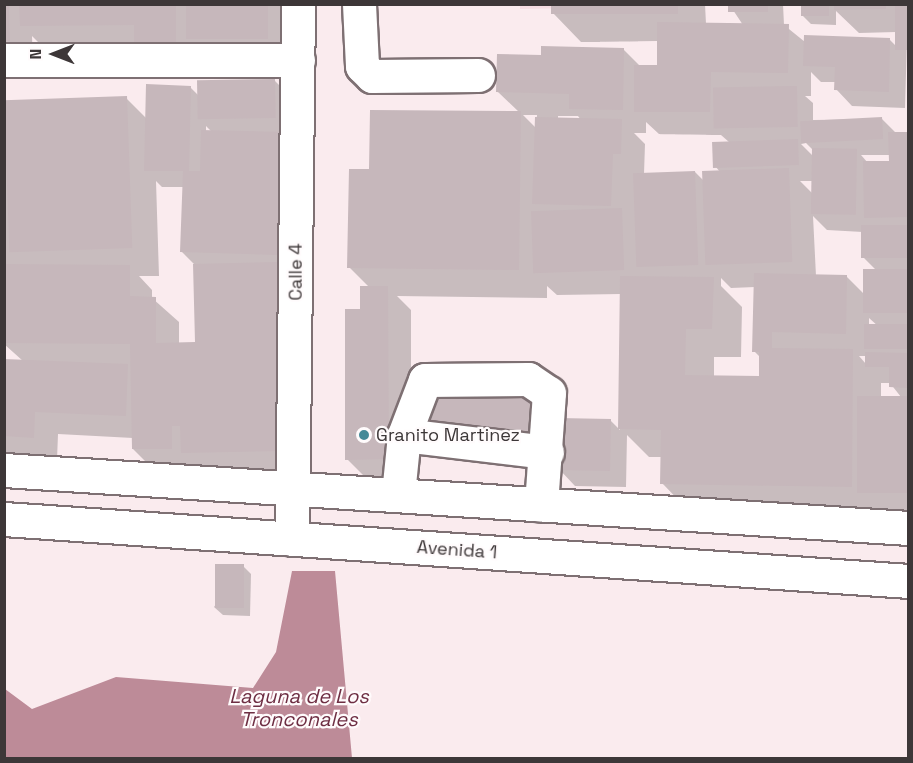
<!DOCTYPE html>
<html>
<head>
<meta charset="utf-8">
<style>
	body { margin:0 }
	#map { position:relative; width:913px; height:763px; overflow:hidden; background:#faebee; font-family:"Space Grotesk",sans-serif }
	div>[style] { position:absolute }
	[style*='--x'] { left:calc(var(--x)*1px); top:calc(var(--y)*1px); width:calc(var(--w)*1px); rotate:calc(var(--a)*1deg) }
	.built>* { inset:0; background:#f5dce2 }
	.water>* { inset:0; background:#bd8b98 }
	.shadow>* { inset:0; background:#0003 }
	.building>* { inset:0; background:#c6b7bb; transform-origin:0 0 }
	.roads { filter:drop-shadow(2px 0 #7e7073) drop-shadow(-2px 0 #7e7073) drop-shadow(0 2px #7e7073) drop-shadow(0 -2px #7e7073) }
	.minor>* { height:33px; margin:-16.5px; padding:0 16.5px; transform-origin:16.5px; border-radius:16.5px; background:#fff }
	.dots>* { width:16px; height:16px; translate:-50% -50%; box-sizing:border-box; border:3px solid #fffbfc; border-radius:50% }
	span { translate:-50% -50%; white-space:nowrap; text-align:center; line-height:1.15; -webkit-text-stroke:4.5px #fffbfc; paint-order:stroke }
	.street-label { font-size:18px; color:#3d3738 }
	.poi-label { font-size:18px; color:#3d3738 }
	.left { translate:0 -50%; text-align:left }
	.water-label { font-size:20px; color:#6e2e43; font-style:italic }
	.frame { position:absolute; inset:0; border:6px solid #3d3738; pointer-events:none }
	.north { position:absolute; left:24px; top:24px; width:60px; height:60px; -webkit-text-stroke:4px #fffbfc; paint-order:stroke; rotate:270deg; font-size:16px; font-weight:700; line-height:24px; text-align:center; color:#3d3738 }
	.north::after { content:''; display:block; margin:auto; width:21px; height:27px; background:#3d3738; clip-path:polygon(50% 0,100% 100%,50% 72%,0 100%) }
</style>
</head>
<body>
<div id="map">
	<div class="built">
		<div style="clip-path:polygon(777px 4px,520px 9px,520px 5px)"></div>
	</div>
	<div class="water">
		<div style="clip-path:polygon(292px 571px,335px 571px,352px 758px,5px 758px,5px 689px,32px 709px,116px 677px,253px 688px,276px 652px)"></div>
	</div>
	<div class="shadow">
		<div style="clip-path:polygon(4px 4px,296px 4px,296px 66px,50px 54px,32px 36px,33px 64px,4px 64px)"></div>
		<div style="clip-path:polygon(evenodd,553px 4px,705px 4px,706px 24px,743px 25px,729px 4px,783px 4px,784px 25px,805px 42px,890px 40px,895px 45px,896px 32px,859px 33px,836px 11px,836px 25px,811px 24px,802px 15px,803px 4px,908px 4px,905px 108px,852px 106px,836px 89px,836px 82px,821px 82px,811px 72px,811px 96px,805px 96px,813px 103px,813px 120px,882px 119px,896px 133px,908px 133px,908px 516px,690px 512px,662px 483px,662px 457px,649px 457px,627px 435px,626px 487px,575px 486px,559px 469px,610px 420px,620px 430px,621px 294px,557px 295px,547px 286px,547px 298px,397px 296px,411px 310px,411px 482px,370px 482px,347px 459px,369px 287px,349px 267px,371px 170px,519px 112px,498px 92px,542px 57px,623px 49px,640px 66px,658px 66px,658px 41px,581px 42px,553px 13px,553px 4px,523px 115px,537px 115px,536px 128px,523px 115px,553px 4px,558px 116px,578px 116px,581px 120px,558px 119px,558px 116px,553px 4px,646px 122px,659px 134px,721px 135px,729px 142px,715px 166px,721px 173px,704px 181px,695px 172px,644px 174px,645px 144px,634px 133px,646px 133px,646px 122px,553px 4px,806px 143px,813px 150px,813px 156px,801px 144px,806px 143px,553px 4px,861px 155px,890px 155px,890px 163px,868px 163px,861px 155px,553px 4px,800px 181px,812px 181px,812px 193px,800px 181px,553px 4px,813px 216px,827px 230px,863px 232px,864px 258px,876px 270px,865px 295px,846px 276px,816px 276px,813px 216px,553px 4px,721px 278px,731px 288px,755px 287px,754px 351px,761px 358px,760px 377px,714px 377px,714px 357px,741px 357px,742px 307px,721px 286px,721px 278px,553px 4px,869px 318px,879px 327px,869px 328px,869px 318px,553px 4px,859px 356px,867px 356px,866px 364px,859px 356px,553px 4px,881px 383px,890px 383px,901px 397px,881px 398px,881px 383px)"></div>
		<div style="clip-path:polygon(evenodd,274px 80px,291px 97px,308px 293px,311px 479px,162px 478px,133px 449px,133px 438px,58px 434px,57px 460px,4px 458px,4px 360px,23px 361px,4px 344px,4px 101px,126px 98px,146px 118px,190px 87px,199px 96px,274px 80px,206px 126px,212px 132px,206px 132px,206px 126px,274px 80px,156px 181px,162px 187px,184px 187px,182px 252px,195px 265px,196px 344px,179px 344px,179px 322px,152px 298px,152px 290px,139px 276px,159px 276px,156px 181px)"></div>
		<div style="clip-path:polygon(243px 566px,251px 574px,250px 616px,223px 615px,214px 607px)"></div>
	</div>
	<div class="building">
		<div style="clip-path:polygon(5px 4px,9px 4px,10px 41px,5px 41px)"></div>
		<div style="clip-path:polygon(19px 4px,176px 4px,176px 42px,134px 42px,134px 25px,20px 26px)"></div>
		<div style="left:551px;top:4px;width:127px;height:10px"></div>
		<div style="left:728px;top:4px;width:40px;height:8px"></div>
		<div style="left:801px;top:4px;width:28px;height:12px"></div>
		<div style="clip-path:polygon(834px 4px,886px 4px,886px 9px,834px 10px)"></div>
		<div style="left:895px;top:4px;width:13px;height:46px"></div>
		<div style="left:186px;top:5px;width:82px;height:34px"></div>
		<div style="clip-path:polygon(657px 22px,789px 24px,788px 73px,711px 72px,710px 112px,634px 112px,634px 65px,657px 65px)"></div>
		<div style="clip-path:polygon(804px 35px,890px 38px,889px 92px,834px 90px,835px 67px,803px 66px)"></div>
		<div style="clip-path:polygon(541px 46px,624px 48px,623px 110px,569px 109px,569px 94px,496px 92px,497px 54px,541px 55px)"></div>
		<div style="left:275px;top:79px;width:39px;height:78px;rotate:89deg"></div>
		<div style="clip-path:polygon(146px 84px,191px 86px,189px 171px,200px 171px,201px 130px,282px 132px,278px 255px,180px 252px,183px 171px,144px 171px)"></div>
		<div style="left:797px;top:86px;width:41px;height:84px;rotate:89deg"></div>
		<div style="left:127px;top:96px;width:152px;height:123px;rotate:88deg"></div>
		<div style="clip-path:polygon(370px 110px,521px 111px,519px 270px,347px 268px,349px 169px,369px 169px)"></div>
		<div style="clip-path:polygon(535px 117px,622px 119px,621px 154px,613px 154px,611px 206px,532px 204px)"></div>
		<div style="left:882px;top:117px;width:22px;height:82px;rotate:87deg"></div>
		<div style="clip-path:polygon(888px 132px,908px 132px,908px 217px,864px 218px,863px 161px,889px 161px)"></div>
		<div style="left:798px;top:139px;width:26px;height:86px;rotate:88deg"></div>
		<div style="left:812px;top:148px;width:45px;height:66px;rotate:1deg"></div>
		<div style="left:789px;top:168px;width:94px;height:87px;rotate:88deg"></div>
		<div style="left:695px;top:171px;width:94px;height:62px;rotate:88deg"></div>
		<div style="left:622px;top:208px;width:62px;height:91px;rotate:88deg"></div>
		<div style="left:908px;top:225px;width:33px;height:47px;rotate:90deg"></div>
		<div style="clip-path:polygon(280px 262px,283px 451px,181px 453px,180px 426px,172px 426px,172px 449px,132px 449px,130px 344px,4px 343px,4px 264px,130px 265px,130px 296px,156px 297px,156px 343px,195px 342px,193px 264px)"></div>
		<div style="left:908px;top:269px;width:44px;height:45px;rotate:90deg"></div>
		<div style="clip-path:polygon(754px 273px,847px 275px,846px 334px,772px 332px,772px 348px,853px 349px,852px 487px,660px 484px,661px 430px,618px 429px,620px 276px,714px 277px,712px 329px,686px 329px,685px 375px,759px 376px,759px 352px,752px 352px)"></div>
		<div style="clip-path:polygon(360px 286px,388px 286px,389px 459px,345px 460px,345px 309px,360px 309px)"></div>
		<div style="left:908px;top:324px;width:25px;height:44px;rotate:90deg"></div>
		<div style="clip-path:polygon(865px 352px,908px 353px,908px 388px,889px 387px,889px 367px,865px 367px)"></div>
		<div style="clip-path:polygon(4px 359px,128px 364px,126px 416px,35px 412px,34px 438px,4px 436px)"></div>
		<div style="left:430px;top:388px;width:106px;height:42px;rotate:2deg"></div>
		<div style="left:908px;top:396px;width:97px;height:51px;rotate:90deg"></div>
		<div style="left:558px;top:418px;width:53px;height:52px;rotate:1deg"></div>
		<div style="left:215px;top:564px;width:29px;height:44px"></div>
	</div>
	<div class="roads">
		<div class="minor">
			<div style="--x:359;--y:4;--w:62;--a:87.2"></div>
			<div style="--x:362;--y:66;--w:14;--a:45"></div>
			<div style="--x:372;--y:76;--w:106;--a:-0.5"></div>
			<div style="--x:4;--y:60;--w:294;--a:0"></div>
			<div style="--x:404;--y:435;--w:144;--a:6.8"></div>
			<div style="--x:4;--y:470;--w:906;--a:3.67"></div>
			<div style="--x:398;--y:494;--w:59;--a:-84.2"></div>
			<div style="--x:404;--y:435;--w:59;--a:-69.1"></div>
			<div style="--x:425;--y:380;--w:103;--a:-0.6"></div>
			<div style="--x:528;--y:379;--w:25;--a:34"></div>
			<div style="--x:549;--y:393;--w:112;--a:94.1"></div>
			<div style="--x:4;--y:519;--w:906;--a:3.92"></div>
			<div style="--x:292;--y:539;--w:535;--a:-89.36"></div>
		</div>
	</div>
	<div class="dots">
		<div style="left:364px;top:435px;background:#458997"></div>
	</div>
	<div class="street-label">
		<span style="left:296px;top:272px;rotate:-90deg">Calle 4</span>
		<span style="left:457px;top:550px;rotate:4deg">Avenida 1</span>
	</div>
	<div class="poi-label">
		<span class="left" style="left:376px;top:435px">Granito Martinez</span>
	</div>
	<div class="water-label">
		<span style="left:299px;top:708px">Laguna de Los<br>Tronconales</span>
	</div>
	<div class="frame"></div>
	<div class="north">N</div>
</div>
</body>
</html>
